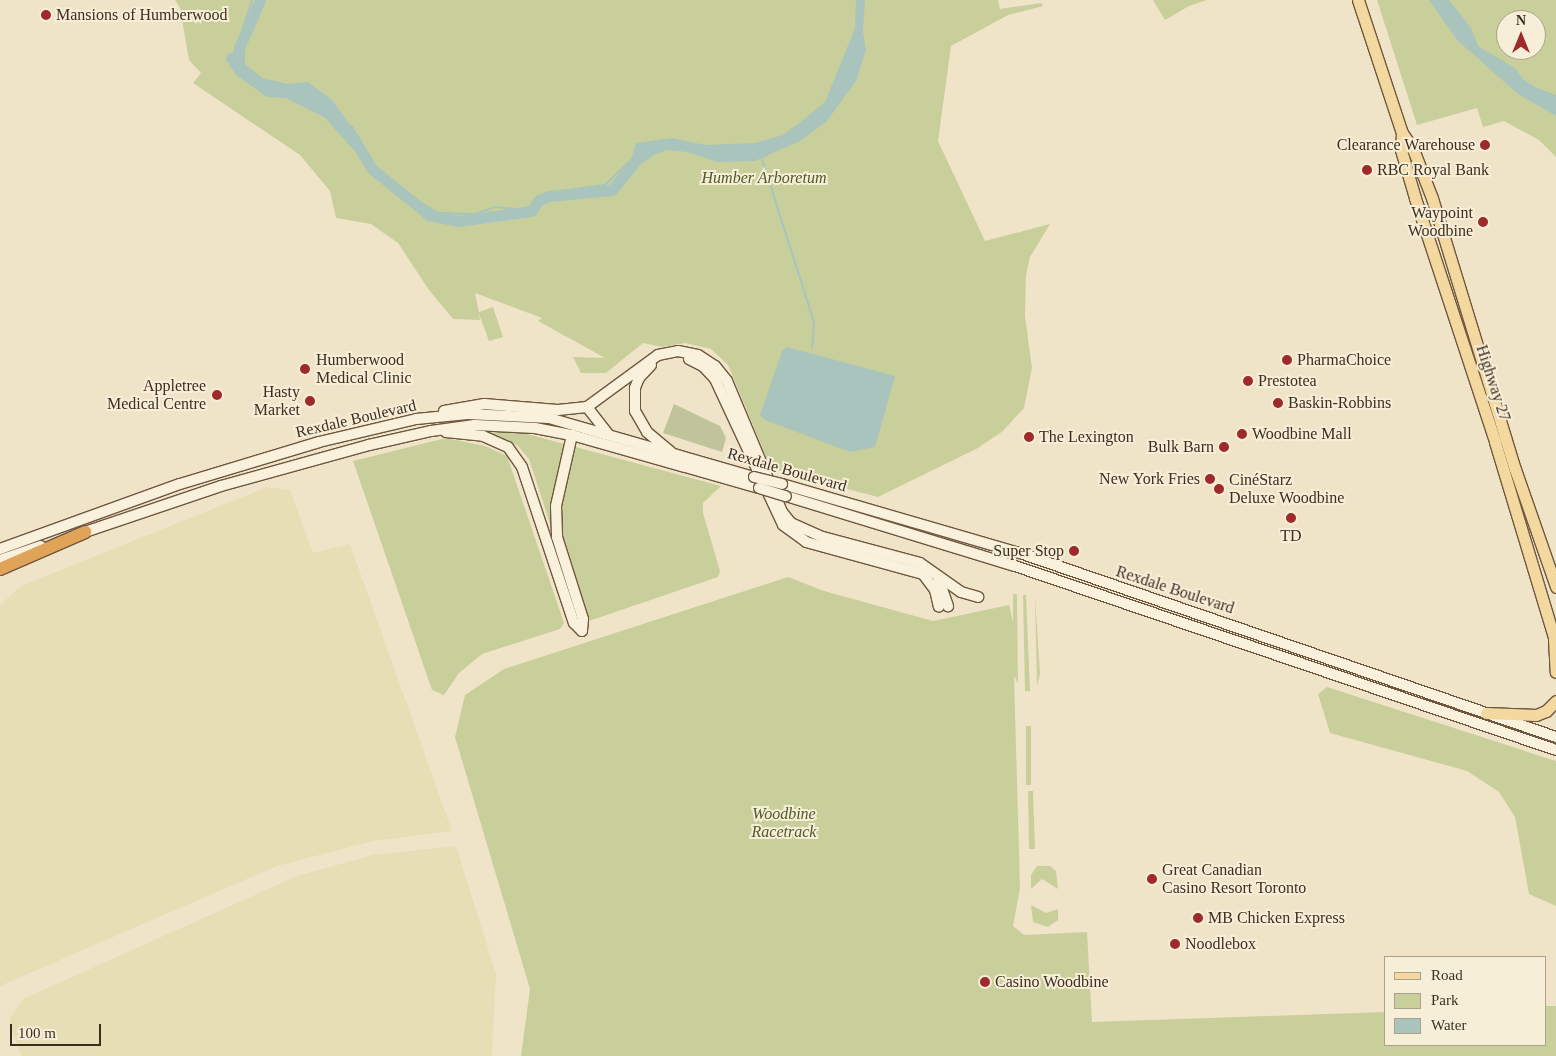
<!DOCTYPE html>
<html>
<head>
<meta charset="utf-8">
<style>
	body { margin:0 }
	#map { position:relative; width:1556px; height:1056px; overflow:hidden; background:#f0e4c8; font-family:"Times New Roman",serif }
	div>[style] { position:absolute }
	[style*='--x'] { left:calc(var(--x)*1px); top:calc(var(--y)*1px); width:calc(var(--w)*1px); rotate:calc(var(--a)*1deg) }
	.farmland>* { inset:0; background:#e6deb5 }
	.green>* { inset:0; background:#c9cf9b; transform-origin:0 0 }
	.cemetery>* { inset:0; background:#bfc49a }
	.water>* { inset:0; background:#a9c4bc }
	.stream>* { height:2px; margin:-1px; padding:0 1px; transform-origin:1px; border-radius:1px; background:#a9c4bc }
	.river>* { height:11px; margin:-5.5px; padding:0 5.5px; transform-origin:5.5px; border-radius:5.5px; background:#a9c4bc }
	.roads { filter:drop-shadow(1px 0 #6f573f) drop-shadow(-1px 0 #6f573f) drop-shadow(0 1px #6f573f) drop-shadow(0 -1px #6f573f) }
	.secondary>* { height:10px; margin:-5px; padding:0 5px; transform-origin:5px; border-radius:5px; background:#faf1dc }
	.primary>* { height:11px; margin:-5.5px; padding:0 5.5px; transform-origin:5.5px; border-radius:5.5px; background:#f3d9a0 }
	.motorway>* { height:12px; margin:-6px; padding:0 6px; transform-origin:6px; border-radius:6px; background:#e0a458 }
	.bridges { filter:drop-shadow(1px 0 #6f573f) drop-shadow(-1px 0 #6f573f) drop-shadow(0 1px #6f573f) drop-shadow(0 -1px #6f573f) }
	.secondary-bridge>* { height:10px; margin:-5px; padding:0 5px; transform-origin:5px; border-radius:5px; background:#faf1dc }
	.dots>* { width:14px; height:14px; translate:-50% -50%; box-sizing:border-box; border:2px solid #f7eed8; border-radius:50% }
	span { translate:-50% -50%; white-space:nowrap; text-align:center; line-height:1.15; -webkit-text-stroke:4px #f7eed8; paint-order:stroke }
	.poi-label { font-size:16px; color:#3d2e20 }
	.left { translate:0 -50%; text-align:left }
	.right { translate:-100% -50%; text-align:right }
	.park-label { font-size:16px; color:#4d5a26; font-style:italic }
	.street-label { font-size:16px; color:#3d2e20 }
	.legend { position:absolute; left:1384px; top:956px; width:162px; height:90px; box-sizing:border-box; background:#f7eed8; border:1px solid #ada18e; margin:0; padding:6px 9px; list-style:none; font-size:15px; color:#3d2e20 }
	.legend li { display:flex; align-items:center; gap:10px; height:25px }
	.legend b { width:25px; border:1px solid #ada18e }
	.north { position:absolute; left:1496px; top:10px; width:50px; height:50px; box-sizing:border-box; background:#f7eed8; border:1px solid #ada18e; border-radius:50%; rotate:0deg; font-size:14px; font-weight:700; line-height:20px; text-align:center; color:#3d2e20 }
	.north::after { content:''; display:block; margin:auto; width:18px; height:22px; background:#9e2a2b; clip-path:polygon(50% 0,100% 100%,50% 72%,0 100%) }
	.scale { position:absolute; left:10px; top:1024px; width:91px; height:22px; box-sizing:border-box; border:2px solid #3d2e20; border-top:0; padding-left:6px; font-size:15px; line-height:18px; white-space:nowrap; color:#3d2e20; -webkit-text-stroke:4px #f7eed8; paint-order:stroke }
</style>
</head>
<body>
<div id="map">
	<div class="farmland">
		<div style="clip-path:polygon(267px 487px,290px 490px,313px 553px,350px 544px,452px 831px,373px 841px,277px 866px,0 986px,0 605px,21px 586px)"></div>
		<div style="clip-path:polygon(456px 846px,496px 974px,492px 1056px,21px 1056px,9px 1020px,23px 999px,297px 876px,373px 855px)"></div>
	</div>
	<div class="green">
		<div style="clip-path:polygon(175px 0,998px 0,1000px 9px,1041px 3px,1043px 6px,1008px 15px,951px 46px,938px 141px,985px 241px,1050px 224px,1030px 257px,1026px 275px,1025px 316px,1032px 368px,1024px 408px,1003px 431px,978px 448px,878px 497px,771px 469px,728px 365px,711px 349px,685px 343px,662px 347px,643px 343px,606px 373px,581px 373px,573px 357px,605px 358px,538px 321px,542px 318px,475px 293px,479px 312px,493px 307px,503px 337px,489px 341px,479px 314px,480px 320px,453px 319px,429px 290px,398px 243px,371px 224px,336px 218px,330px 191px,300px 155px,193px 83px,201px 73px,189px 60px,180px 8px)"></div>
		<div style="clip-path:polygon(1153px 0,1207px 0,1189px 6px,1165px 20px)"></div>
		<div style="clip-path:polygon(evenodd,1377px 0,1556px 0,1556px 157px,1539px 140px,1504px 121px,1483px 127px,1477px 108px,1417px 125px,1377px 0,1506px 20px,1536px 20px,1536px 50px,1506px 50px,1506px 20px)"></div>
		<div style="clip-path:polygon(516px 431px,721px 486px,703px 503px,703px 513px,720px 571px,718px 577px,589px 621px,581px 619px,529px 459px,517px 445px,481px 433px)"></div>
		<div style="clip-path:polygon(446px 438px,485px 446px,507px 456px,564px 623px,560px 629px,482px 654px,459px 673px,444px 695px,432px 690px,353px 461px)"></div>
		<div style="clip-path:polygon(788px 577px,824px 591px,933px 621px,1009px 605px,1013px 622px,1013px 594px,1017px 594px,1018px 684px,1014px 675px,1020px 888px,1013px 926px,1024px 935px,1087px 932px,1092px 1022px,1385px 1012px,1385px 1045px,1545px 1045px,1545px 1006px,1556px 1006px,1556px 1056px,521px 1056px,530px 989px,455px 737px,465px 695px,504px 669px)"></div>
		<div style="clip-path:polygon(1023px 595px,1026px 595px,1030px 691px,1025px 691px)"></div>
		<div style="clip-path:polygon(1035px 596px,1040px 674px,1037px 685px)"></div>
		<div style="clip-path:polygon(1327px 687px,1556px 761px,1556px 906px,1529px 894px,1515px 817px,1499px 792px,1467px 771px,1330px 733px,1318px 694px)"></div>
		<div style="left:1026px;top:726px;width:5px;height:59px"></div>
		<div style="clip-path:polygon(1028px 791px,1033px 791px,1035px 849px,1029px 849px)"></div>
		<div style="clip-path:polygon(1037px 866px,1050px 866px,1056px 871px,1058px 889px,1042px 879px,1031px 889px,1031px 875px)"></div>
		<div style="clip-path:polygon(1031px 905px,1046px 913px,1058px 909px,1058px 920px,1048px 927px,1033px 922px)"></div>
	</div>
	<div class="cemetery">
		<div style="clip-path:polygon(674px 404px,720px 426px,726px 438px,722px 452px,663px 433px)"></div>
	</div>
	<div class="water">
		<div style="clip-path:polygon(856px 0,865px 0,863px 32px,866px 50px,856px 81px,827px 121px,800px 141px,755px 161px,718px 162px,687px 152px,668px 150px,636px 161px,631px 160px,636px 143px,672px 138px,705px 145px,755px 143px,783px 135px,799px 123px,825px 102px,855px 28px)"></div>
		<div style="clip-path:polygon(1429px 0,1449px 0,1471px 28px,1478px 46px,1516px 69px,1523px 79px,1537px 88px,1556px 95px,1556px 116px,1518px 94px,1457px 40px)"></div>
		<div style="clip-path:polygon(236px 50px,240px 60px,262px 78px,288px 84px,308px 82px,332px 100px,353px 129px,361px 158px,324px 117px,286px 98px,267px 97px,236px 75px,226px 60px,227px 55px)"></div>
		<div style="clip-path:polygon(787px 347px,895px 376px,875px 447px,850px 452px,765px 420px,760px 415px,782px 351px)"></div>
	</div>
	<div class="stream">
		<div style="--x:236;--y:50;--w:52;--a:-72.3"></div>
		<div style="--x:761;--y:156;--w:174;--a:72.3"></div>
		<div style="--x:814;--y:322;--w:26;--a:94"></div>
		<div style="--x:361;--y:158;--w:42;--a:40.2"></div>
		<div style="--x:393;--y:185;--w:53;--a:31.9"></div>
		<div style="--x:438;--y:213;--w:37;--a:2"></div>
		<div style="--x:475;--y:214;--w:21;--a:-19"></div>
		<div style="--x:495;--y:207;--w:29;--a:6"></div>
		<div style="--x:524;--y:210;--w:35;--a:-31"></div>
		<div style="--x:554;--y:192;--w:51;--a:-7.8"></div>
		<div style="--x:605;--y:185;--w:36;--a:-44"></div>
	</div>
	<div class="river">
		<div style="--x:239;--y:66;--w:18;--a:-90"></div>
		<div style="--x:239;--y:48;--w:52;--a:-66.4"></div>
		<div style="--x:348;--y:129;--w:47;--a:59"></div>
		<div style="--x:372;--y:169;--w:73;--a:38.9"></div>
		<div style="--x:429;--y:215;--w:30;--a:12"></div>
		<div style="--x:458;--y:221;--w:74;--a:-7.8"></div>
		<div style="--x:531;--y:211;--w:14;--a:-54"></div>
		<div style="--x:539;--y:200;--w:11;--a:-22"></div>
		<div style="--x:549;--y:196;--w:63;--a:-5.4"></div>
		<div style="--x:612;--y:190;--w:40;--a:-51"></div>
		<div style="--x:637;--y:159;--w:13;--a:-32"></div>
	</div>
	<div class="roads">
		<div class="secondary">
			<div style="--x:689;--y:359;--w:16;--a:27"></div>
			<div style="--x:703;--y:366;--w:18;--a:47"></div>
			<div style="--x:715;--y:379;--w:161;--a:65"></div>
			<div style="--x:783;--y:525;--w:29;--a:36"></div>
			<div style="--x:806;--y:542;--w:121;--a:15.3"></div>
			<div style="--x:923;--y:574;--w:20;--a:53"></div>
			<div style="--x:935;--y:590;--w:17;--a:77"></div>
			<div style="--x:651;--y:365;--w:18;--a:133"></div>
			<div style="--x:639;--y:378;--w:11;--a:112"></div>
			<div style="--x:635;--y:388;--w:23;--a:90"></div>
			<div style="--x:635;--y:411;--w:24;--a:60"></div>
			<div style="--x:647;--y:432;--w:31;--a:40"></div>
			<div style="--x:587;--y:407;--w:34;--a:52"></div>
			<div style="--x:444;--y:411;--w:41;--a:-9.9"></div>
			<div style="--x:484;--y:404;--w:74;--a:4.6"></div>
			<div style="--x:558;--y:410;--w:29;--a:-6"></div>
			<div style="--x:587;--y:407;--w:88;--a:-36.2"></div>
			<div style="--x:658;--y:355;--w:20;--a:-11"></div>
			<div style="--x:678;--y:351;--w:20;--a:11"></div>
			<div style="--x:698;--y:355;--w:20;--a:33"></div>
			<div style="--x:715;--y:366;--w:19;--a:51"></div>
			<div style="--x:727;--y:381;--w:142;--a:67.2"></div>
			<div style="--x:782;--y:512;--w:14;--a:51"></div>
			<div style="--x:791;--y:523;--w:35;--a:24"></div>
			<div style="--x:823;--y:537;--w:100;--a:15"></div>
			<div style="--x:920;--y:563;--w:50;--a:35.3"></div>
			<div style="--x:961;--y:592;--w:18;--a:16"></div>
			<div style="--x:446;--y:432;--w:37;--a:6"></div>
			<div style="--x:483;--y:436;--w:27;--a:24"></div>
			<div style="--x:508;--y:447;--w:24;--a:55"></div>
			<div style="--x:522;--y:467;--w:164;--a:71.6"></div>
			<div style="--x:574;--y:623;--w:11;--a:45"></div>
			<div style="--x:572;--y:435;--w:73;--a:102.7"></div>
			<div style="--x:556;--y:506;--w:31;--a:88"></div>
			<div style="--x:557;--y:537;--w:86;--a:72.4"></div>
			<div style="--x:583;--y:619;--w:12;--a:95"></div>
			<div style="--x:782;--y:484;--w:248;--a:16.2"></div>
			<div style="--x:1020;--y:553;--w:567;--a:18.95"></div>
			<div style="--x:786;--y:496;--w:239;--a:17"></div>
			<div style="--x:1015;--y:566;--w:571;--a:18.78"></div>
			<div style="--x:79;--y:534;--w:150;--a:-18.7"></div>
			<div style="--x:221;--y:486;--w:154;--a:-15.5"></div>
			<div style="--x:369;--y:445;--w:64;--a:-12.7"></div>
			<div style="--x:431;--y:431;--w:44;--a:-7.8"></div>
			<div style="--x:475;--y:425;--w:60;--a:2.9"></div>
			<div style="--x:535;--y:428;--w:38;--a:11"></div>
			<div style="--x:572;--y:435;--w:194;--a:15.8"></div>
			<div style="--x:0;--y:549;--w:191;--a:-19.9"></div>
			<div style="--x:180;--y:484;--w:145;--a:-16.8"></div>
			<div style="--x:319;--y:442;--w:100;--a:-13.3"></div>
			<div style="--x:416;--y:419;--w:52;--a:-5.5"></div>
			<div style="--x:468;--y:414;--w:81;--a:2.8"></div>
			<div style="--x:549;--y:418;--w:213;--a:16.1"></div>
			<div style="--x:0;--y:560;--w:43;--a:-18.9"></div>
			<div style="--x:938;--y:577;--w:31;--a:71"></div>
		</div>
		<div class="primary">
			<div style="--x:1358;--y:0;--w:140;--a:71.7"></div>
			<div style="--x:1402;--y:133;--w:19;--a:55"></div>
			<div style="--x:1413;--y:149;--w:53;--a:68.8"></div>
			<div style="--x:1432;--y:198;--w:283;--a:73"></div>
			<div style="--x:1515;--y:469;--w:125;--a:70.8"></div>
			<div style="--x:1402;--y:133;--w:17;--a:93"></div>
			<div style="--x:1401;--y:150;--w:50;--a:73.7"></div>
			<div style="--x:1415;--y:198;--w:257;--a:71.8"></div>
			<div style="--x:1495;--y:442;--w:211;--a:73.2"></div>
			<div style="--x:1554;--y:639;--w:33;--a:87"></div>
			<div style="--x:1486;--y:713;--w:50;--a:2.3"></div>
			<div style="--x:1536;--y:715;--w:11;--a:-22"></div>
			<div style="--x:1546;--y:711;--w:14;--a:-45"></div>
		</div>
		<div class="motorway">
			<div style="--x:0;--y:569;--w:93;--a:-23.5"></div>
		</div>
	</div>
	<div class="bridges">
		<div class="secondary-bridge">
			<div style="--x:754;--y:477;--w:29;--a:14"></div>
			<div style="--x:759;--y:488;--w:28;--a:17"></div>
		</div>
	</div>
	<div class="dots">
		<div style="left:46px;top:15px;background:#9e2a2b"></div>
		<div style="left:1485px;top:145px;background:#9e2a2b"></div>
		<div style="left:1367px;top:170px;background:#9e2a2b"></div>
		<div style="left:1483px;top:222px;background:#9e2a2b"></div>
		<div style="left:1287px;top:360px;background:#9e2a2b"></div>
		<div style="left:305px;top:369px;background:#9e2a2b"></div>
		<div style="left:1248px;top:381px;background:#9e2a2b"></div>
		<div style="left:217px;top:395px;background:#9e2a2b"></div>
		<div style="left:310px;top:401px;background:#9e2a2b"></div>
		<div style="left:1278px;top:403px;background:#9e2a2b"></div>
		<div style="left:1242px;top:434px;background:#9e2a2b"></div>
		<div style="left:1029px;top:437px;background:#9e2a2b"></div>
		<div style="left:1224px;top:447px;background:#9e2a2b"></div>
		<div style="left:1210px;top:479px;background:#9e2a2b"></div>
		<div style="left:1219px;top:489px;background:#9e2a2b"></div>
		<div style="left:1291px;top:518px;background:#9e2a2b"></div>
		<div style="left:1074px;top:551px;background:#9e2a2b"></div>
		<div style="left:1152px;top:879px;background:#9e2a2b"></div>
		<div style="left:1198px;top:918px;background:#9e2a2b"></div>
		<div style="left:1175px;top:944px;background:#9e2a2b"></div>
		<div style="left:985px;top:982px;background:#9e2a2b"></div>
	</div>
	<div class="poi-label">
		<span class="left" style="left:56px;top:15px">Mansions of Humberwood</span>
		<span class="right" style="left:1475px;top:145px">Clearance Warehouse</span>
		<span class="left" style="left:1377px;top:170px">RBC Royal Bank</span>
		<span class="right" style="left:1473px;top:222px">Waypoint<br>Woodbine</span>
		<span class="left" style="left:316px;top:369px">Humberwood<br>Medical Clinic</span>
		<span class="left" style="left:1297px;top:360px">PharmaChoice</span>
		<span class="left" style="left:1258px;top:381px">Prestotea</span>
		<span class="right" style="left:206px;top:395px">Appletree<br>Medical Centre</span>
		<span class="right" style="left:300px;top:401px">Hasty<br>Market</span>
		<span class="left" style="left:1288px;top:403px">Baskin-Robbins</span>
		<span class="left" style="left:1252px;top:434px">Woodbine Mall</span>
		<span class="left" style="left:1039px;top:437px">The Lexington</span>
		<span class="right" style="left:1214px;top:447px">Bulk Barn</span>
		<span class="right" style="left:1200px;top:479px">New York Fries</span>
		<span class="left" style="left:1229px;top:489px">CinéStarz<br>Deluxe Woodbine</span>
		<span style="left:1291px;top:536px">TD</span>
		<span class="right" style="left:1064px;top:551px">Super Stop</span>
		<span class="left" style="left:1162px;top:879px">Great Canadian<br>Casino Resort Toronto</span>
		<span class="left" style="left:1208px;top:918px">MB Chicken Express</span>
		<span class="left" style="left:1185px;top:944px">Noodlebox</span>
		<span class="left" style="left:995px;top:982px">Casino Woodbine</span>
	</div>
	<div class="park-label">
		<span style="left:764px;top:178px">Humber Arboretum</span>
		<span style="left:784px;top:823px">Woodbine<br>Racetrack</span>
	</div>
	<div class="street-label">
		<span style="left:1493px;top:383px;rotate:72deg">Highway 27</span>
		<span style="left:356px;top:419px;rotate:-13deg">Rexdale Boulevard</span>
		<span style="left:787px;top:470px;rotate:16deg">Rexdale Boulevard</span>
		<span style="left:1175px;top:590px;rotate:18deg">Rexdale Boulevard</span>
	</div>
	<ul class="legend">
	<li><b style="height:6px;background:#f3d9a0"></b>Road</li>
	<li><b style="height:14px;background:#c9cf9b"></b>Park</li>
	<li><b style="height:14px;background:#a9c4bc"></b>Water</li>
	</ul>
	<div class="north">N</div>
	<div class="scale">100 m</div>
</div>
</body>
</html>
